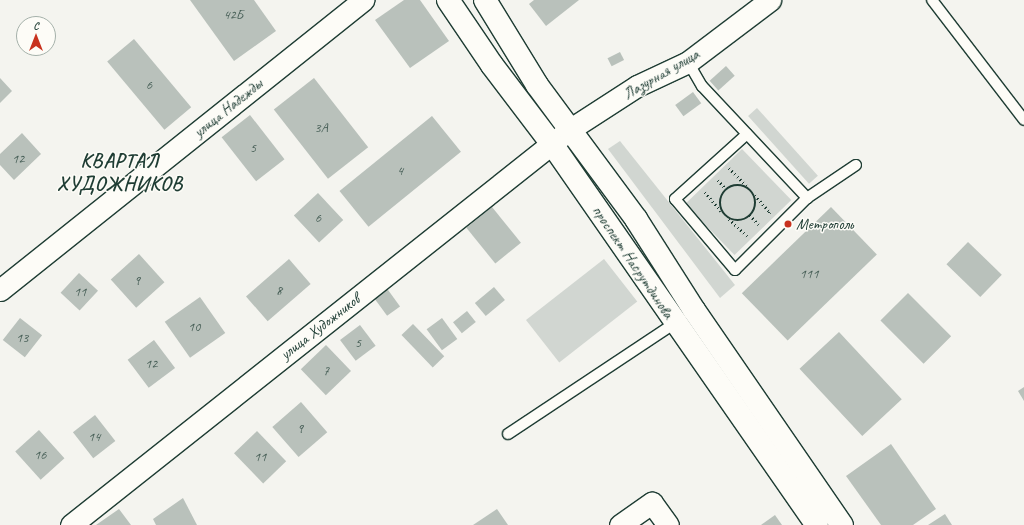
<!DOCTYPE html>
<html>
<head>
<meta charset="utf-8">
<style>
	body { margin:0 }
	#map { position:relative; width:1024px; height:525px; overflow:hidden; background:#f4f4ef; font-family:Caveat,sans-serif }
	div>[style] { position:absolute }
	[style*='--x'] { left:calc(var(--x)*1px); top:calc(var(--y)*1px); width:calc(var(--w)*1px); rotate:calc(var(--a)*1deg) }
	.green>* { inset:0; background:#d1d6d1; transform-origin:0 0 }
	.building>* { inset:0; background:#b9c1bb; transform-origin:0 0 }
	.path>* { height:2.5px; margin-top:-1.25px; transform-origin:0; background:repeating-linear-gradient(90deg,#1f3d34 0 1px,transparent 0 4px) }
	.path>.ring { margin:-1.25px; padding:0; box-sizing:content-box; background:none; border:2.5px solid #1f3d34; border-radius:50% }
	.roads { filter:drop-shadow(1px 0 #1f3d34) drop-shadow(-1px 0 #1f3d34) drop-shadow(0 1px #1f3d34) drop-shadow(0 -1px #1f3d34) }
	.service>* { height:10px; margin:-5px; padding:0 5px; transform-origin:5px; border-radius:5px; background:#fdfcf7 }
	.minor>* { height:21px; margin:-10.5px; padding:0 10.5px; transform-origin:10.5px; border-radius:10.5px; background:#fdfcf7 }
	.secondary>* { height:22px; margin:-11px; padding:0 11px; transform-origin:11px; border-radius:11px; background:#fdfcf7 }
	.dots>* { width:11px; height:11px; translate:-50% -50%; box-sizing:border-box; border:2px solid #fdfcf7; border-radius:50% }
	span { translate:-50% -50%; white-space:nowrap; text-align:center; line-height:1.15; -webkit-text-stroke:3px #fdfcf7; paint-order:stroke }
	.number-label { font-size:14px; color:#465e56 }
	.number-label span { -webkit-text-stroke-width:0 }
	.street-label { font-size:16px; color:#1f3d34 }
	.poi-label { font-size:16px; color:#1f3d34 }
	.left { translate:0 -50%; text-align:left }
	.district-label { font-size:20px; color:#1f3d34; font-weight:700; letter-spacing:1px }
	.north { position:absolute; left:16px; top:16px; width:40px; height:40px; box-sizing:border-box; background:#fdfcf7; border:1px solid #a4b0a9; border-radius:50%; rotate:0deg; font-size:11px; font-weight:700; line-height:16px; text-align:center; color:#1f3d34 }
	.north::after { content:''; display:block; margin:auto; width:14px; height:18px; background:#c8321e; clip-path:polygon(50% 0,100% 100%,50% 72%,0 100%) }
</style>
</head>
<body>
<div id="map">
	<div class="green">
		<div style="left:757px;top:108px;width:91px;height:12px;rotate:48deg"></div>
		<div style="clip-path:polygon(620px 141px,735px 285px,720px 298px,608px 149px)"></div>
		<div style="left:742px;top:149px;width:71px;height:79px;rotate:46deg"></div>
		<div style="left:604px;top:259px;width:54px;height:99px;rotate:52deg"></div>
	</div>
	<div class="building">
		<div style="clip-path:polygon(190px 0,254px 0,276px 31px,234px 61px)"></div>
		<div style="clip-path:polygon(404px 0,420px 0,449px 41px,410px 68px,375px 20px)"></div>
		<div style="clip-path:polygon(534px 0,579px 0,546px 26px,529px 4px)"></div>
		<div style="left:134px;top:39px;width:89px;height:35px;rotate:50deg"></div>
		<div style="left:620px;top:52px;width:9px;height:14px;rotate:63deg"></div>
		<div style="left:726px;top:66px;width:13px;height:22px;rotate:48deg"></div>
		<div style="clip-path:polygon(0 78px,12px 91px,0 103px)"></div>
		<div style="left:314px;top:78px;width:88px;height:51px;rotate:52deg"></div>
		<div style="left:693px;top:92px;width:14px;height:22px;rotate:54deg"></div>
		<div style="left:250px;top:115px;width:56px;height:36px;rotate:52deg"></div>
		<div style="left:432px;top:116px;width:46px;height:119px;rotate:51deg"></div>
		<div style="clip-path:polygon(22px 133px,41px 154px,14px 180px,0 165px,0 154px)"></div>
		<div style="left:318px;top:193px;width:37px;height:33px;rotate:47deg"></div>
		<div style="left:492px;top:207px;width:46px;height:33px;rotate:51deg"></div>
		<div style="left:831px;top:207px;width:66px;height:124px;rotate:46deg"></div>
		<div style="left:968px;top:242px;width:47px;height:31px;rotate:44deg"></div>
		<div style="left:139px;top:254px;width:38px;height:38px;rotate:48deg"></div>
		<div style="left:289px;top:259px;width:33px;height:57px;rotate:49deg"></div>
		<div style="left:79px;top:273px;width:26px;height:27px;rotate:43deg"></div>
		<div style="left:383px;top:283px;width:29px;height:16px;rotate:54deg"></div>
		<div style="left:494px;top:287px;width:17px;height:25px;rotate:50deg"></div>
		<div style="left:908px;top:293px;width:61px;height:39px;rotate:45deg"></div>
		<div style="left:200px;top:297px;width:44px;height:43px;rotate:55deg"></div>
		<div style="left:467px;top:311px;width:14px;height:18px;rotate:51deg"></div>
		<div style="left:20px;top:318px;width:28px;height:28px;rotate:38deg"></div>
		<div style="left:442px;top:318px;width:26px;height:19px;rotate:54deg"></div>
		<div style="left:413px;top:324px;width:45px;height:16px;rotate:46deg"></div>
		<div style="left:360px;top:325px;width:26px;height:25px;rotate:53deg"></div>
		<div style="left:839px;top:332px;width:92px;height:54px;rotate:47deg"></div>
		<div style="left:154px;top:340px;width:35px;height:33px;rotate:53deg"></div>
		<div style="left:326px;top:345px;width:36px;height:35px;rotate:46deg"></div>
		<div style="clip-path:polygon(1024px 387px,1024px 401px,1018px 391px)"></div>
		<div style="left:301px;top:402px;width:40px;height:38px;rotate:49deg"></div>
		<div style="left:95px;top:415px;width:33px;height:28px;rotate:52deg"></div>
		<div style="left:39px;top:430px;width:38px;height:32px;rotate:48deg"></div>
		<div style="left:257px;top:431px;width:42px;height:32px;rotate:46deg"></div>
		<div style="clip-path:polygon(891px 444px,936px 509px,913px 525px,881px 525px,846px 476px)"></div>
		<div style="clip-path:polygon(183px 498px,197px 525px,156px 525px,153px 519px)"></div>
		<div style="clip-path:polygon(119px 509px,131px 525px,96px 525px)"></div>
		<div style="clip-path:polygon(497px 509px,508px 525px,473px 525px)"></div>
		<div style="clip-path:polygon(945px 514px,952px 525px,928px 525px)"></div>
		<div style="clip-path:polygon(775px 515px,782px 525px,761px 525px)"></div>
	</div>
	<div class="path">
		<div style="--x:729;--y:168;--w:25;--a:45"></div>
		<div style="--x:718;--y:180;--w:12;--a:48"></div>
		<div class="ring" style="left:720px;top:185px;width:33.5px;height:33.5px"></div>
		<div style="--x:705;--y:192;--w:25;--a:50"></div>
		<div style="--x:755;--y:195;--w:23;--a:49"></div>
		<div style="--x:770;--y:212;--w:2;--a:117"></div>
		<div style="--x:750;--y:215;--w:13;--a:48"></div>
		<div style="--x:729;--y:219;--w:25;--a:43"></div>
	</div>
	<div class="roads">
		<div class="service">
			<div style="--x:932;--y:0;--w:151;--a:52.5"></div>
			<div style="--x:688;--y:62;--w:28;--a:60"></div>
			<div style="--x:702;--y:86;--w:154;--a:46.8"></div>
			<div style="--x:747;--y:134;--w:97;--a:137.9"></div>
			<div style="--x:675;--y:199;--w:93;--a:49.8"></div>
			<div style="--x:735;--y:270;--w:102;--a:-45"></div>
			<div style="--x:807;--y:198;--w:59;--a:-34"></div>
			<div style="--x:508;--y:434;--w:201;--a:-33.6"></div>
		</div>
		<div class="minor">
			<div style="--x:0;--y:290;--w:465;--a:-38.6"></div>
			<div style="--x:71;--y:525;--w:636;--a:-38.42"></div>
			<div style="--x:569;--y:130;--w:81;--a:-32.9"></div>
			<div style="--x:637;--y:86;--w:56;--a:-25.2"></div>
			<div style="--x:688;--y:62;--w:103;--a:-37.1"></div>
			<div style="--x:620;--y:525;--w:39;--a:-35"></div>
			<div style="--x:652;--y:503;--w:27;--a:54"></div>
		</div>
		<div class="secondary">
			<div style="--x:448;--y:0;--w:78;--a:55.9"></div>
			<div style="--x:492;--y:65;--w:99;--a:52.8"></div>
			<div style="--x:552;--y:144;--w:464;--a:55.2"></div>
			<div style="--x:485;--y:0;--w:100;--a:58.5"></div>
			<div style="--x:537;--y:85;--w:167;--a:53.5"></div>
			<div style="--x:636;--y:219;--w:108;--a:57.5"></div>
			<div style="--x:694;--y:310;--w:261;--a:55.5"></div>
		</div>
	</div>
	<div class="dots">
		<div style="left:788px;top:224px;background:#c8321e"></div>
	</div>
	<div class="number-label">
		<span style="left:233px;top:15px">42Б</span>
		<span style="left:149px;top:85px">6</span>
		<span style="left:321px;top:128px">3А</span>
		<span style="left:253px;top:148px">5</span>
		<span style="left:18px;top:159px">12</span>
		<span style="left:400px;top:171px">4</span>
		<span style="left:318px;top:218px">6</span>
		<span style="left:809px;top:274px">111</span>
		<span style="left:137px;top:281px">9</span>
		<span style="left:279px;top:291px">8</span>
		<span style="left:80px;top:292px">11</span>
		<span style="left:194px;top:327px">10</span>
		<span style="left:22px;top:338px">13</span>
		<span style="left:358px;top:343px">5</span>
		<span style="left:151px;top:364px">12</span>
		<span style="left:326px;top:371px">7</span>
		<span style="left:300px;top:429px">9</span>
		<span style="left:94px;top:437px">14</span>
		<span style="left:40px;top:455px">16</span>
		<span style="left:260px;top:457px">11</span>
	</div>
	<div class="street-label">
		<span style="left:661px;top:74px;rotate:-30deg">Лазурная улица</span>
		<span style="left:228px;top:108px;rotate:-39deg">улица Надежды</span>
		<span style="left:633px;top:262px;rotate:56deg">проспект Насрутдинова</span>
		<span style="left:320px;top:327px;rotate:-38deg">улица Художников</span>
	</div>
	<div class="poi-label">
		<span class="left" style="left:796px;top:224px">Метрополь</span>
	</div>
	<div class="district-label">
		<span style="left:120px;top:172px">КВАРТАЛ<br>ХУДОЖНИКОВ</span>
	</div>
	<div class="north">С</div>
</div>
</body>
</html>
